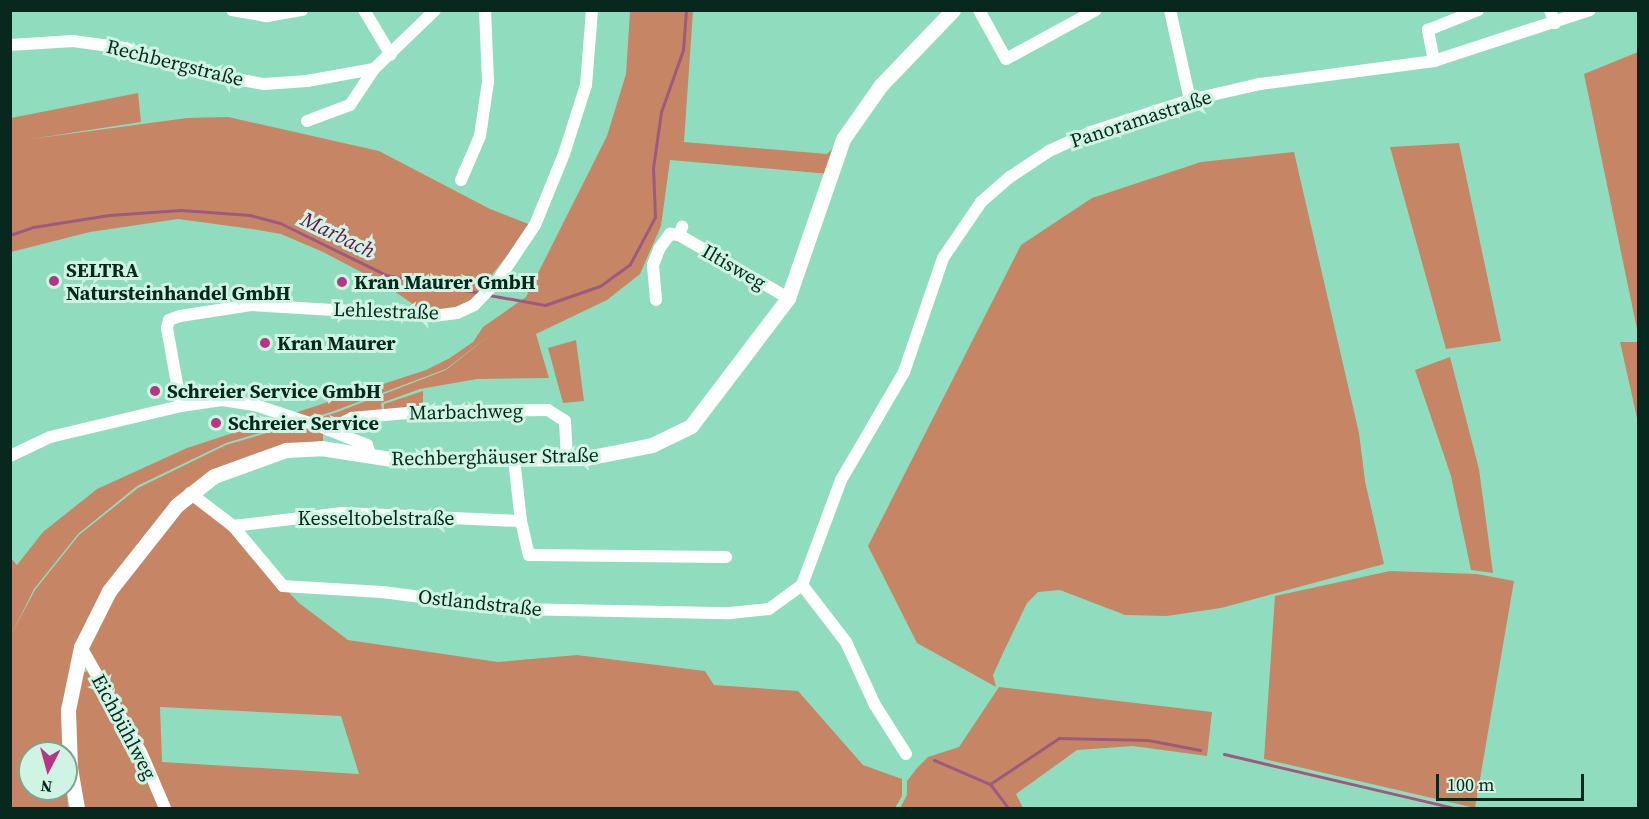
<!DOCTYPE html>
<html>
<head>
<meta charset="utf-8">
<style>
	body { margin:0 }
	#map { position:relative; width:1649px; height:819px; overflow:hidden; background:#8fddbe; font-family:"Source Serif 4",serif }
	div>[style] { position:absolute }
	[style*='--x'] { left:calc(var(--x)*1px); top:calc(var(--y)*1px); width:calc(var(--w)*1px); rotate:calc(var(--a)*1deg) }
	.green>* { inset:0; background:#c68666 }
	.stream>* { height:3px; margin:-1.5px; padding:0 1.5px; transform-origin:1.5px; border-radius:1.5px; background:#9d5a7e }
	.minor>* { height:12px; margin:-6px; padding:0 6px; transform-origin:6px; border-radius:6px; background:#fff }
	.tertiary>* { height:15px; margin:-7.5px; padding:0 7.5px; transform-origin:7.5px; border-radius:7.5px; background:#fff }
	.dots>* { width:16px; height:16px; translate:-50% -50%; box-sizing:border-box; border:3px solid #cff4e4; border-radius:50% }
	span { translate:-50% -50%; white-space:nowrap; text-align:center; line-height:1.15; -webkit-text-stroke:6px #cff4e4; paint-order:stroke }
	.street-label { font-size:20px; color:#06281d }
	.poi-label { font-size:20px; color:#06281d; font-weight:700 }
	.left { translate:0 -50%; text-align:left }
	.water-label { font-size:21px; color:#691449; font-style:italic }
	.frame { position:absolute; inset:0; border:12px solid #06281d; pointer-events:none }
	.north { position:absolute; left:18px; top:741px; width:60px; height:60px; box-sizing:border-box; background:#cff4e4; border:2px solid #7fa294; border-radius:50%; rotate:186deg; font-size:16px; font-weight:700; line-height:24px; text-align:center; color:#06281d }
	.north::after { content:''; display:block; margin:auto; width:21px; height:27px; background:#b63683; clip-path:polygon(50% 0,100% 100%,50% 72%,0 100%) }
	.scale { position:absolute; left:1436px; top:774px; width:148px; height:27px; box-sizing:border-box; border:3px solid #06281d; border-top:0; padding-left:8px; font-size:18px; line-height:21px; white-space:nowrap; color:#06281d; -webkit-text-stroke:4px #cff4e4; paint-order:stroke }
</style>
</head>
<body>
<div id="map">
	<div class="green">
		<div style="clip-path:polygon(evenodd,630px 11px,693px 11px,684px 142px,827px 154px,843px 139px,829px 174px,670px 160px,661px 226px,640px 274px,607px 300px,536px 334px,549px 378px,477px 379px,420px 389px,381px 403px,382px 412px,323px 430px,323px 442px,212px 472px,76px 645px,63px 707px,62px 753px,30px 753px,30px 789px,66px 789px,66px 781px,68px 806px,72px 808px,11px 808px,10px 557px,17px 565px,43px 532px,97px 489px,187px 448px,426px 370px,450px 358px,473px 342px,483px 327px,526px 297px,607px 136px,626px 74px,630px 11px,495px 331px,446px 370px,335px 413px,226px 445px,138px 488px,79px 535px,35px 590px,12px 633px,34px 589px,78px 534px,137px 486px,226px 443px,334px 411px,446px 369px,495px 331px)"></div>
		<div style="clip-path:polygon(1638px 52px,1638px 334px,1584px 74px)"></div>
		<div style="clip-path:polygon(138px 93px,141px 122px,31px 139px,187px 118px,228px 117px,379px 151px,490px 209px,531px 225px,476px 295px,463px 306px,433px 310px,420px 309px,384px 284px,323px 252px,281px 234px,252px 229px,178px 219px,90px 232px,11px 252px,11px 118px)"></div>
		<div style="clip-path:polygon(1459px 143px,1501px 341px,1446px 349px,1390px 147px)"></div>
		<div style="clip-path:polygon(1294px 152px,1359px 433px,1365px 481px,1384px 564px,1221px 608px,1167px 616px,1125px 615px,1060px 590px,1038px 592px,1027px 603px,1004px 651px,993px 675px,996px 687px,917px 643px,868px 546px,1021px 245px,1092px 198px,1201px 162px)"></div>
		<div style="clip-path:polygon(576px 340px,584px 401px,563px 403px,548px 348px)"></div>
		<div style="clip-path:polygon(1620px 342px,1638px 342px,1638px 423px,1631px 391px)"></div>
		<div style="clip-path:polygon(1450px 357px,1479px 469px,1493px 573px,1471px 570px,1451px 476px,1415px 370px)"></div>
		<div style="clip-path:polygon(423px 391px,423px 406px,384px 410px,384px 404px)"></div>
		<div style="clip-path:polygon(evenodd,192px 499px,216px 515px,299px 603px,348px 640px,498px 662px,577px 655px,705px 671px,714px 685px,798px 691px,863px 765px,902px 779px,902px 796px,895px 808px,169px 808px,84px 648px,111px 597px,192px 499px,160px 707px,341px 716px,359px 774px,162px 762px,160px 707px)"></div>
		<div style="clip-path:polygon(1390px 571px,1477px 574px,1514px 581px,1475px 808px,1264px 759px,1275px 596px)"></div>
		<div style="clip-path:polygon(87px 671px,141px 763px,162px 808px,82px 808px,75px 773px,74px 708px,83px 673px)"></div>
		<div style="clip-path:polygon(999px 687px,1212px 712px,1207px 756px,1133px 746px,1077px 750px,1016px 794px,1023px 808px,900px 808px,907px 795px,907px 781px,917px 768px,928px 757px,959px 747px)"></div>
	</div>
	<div class="stream">
		<div style="--x:10;--y:235;--w:24;--a:-19"></div>
		<div style="--x:33;--y:227;--w:77;--a:-9"></div>
		<div style="--x:109;--y:215;--w:72;--a:-4"></div>
		<div style="--x:181;--y:210;--w:69;--a:4.1"></div>
		<div style="--x:250;--y:215;--w:31;--a:15"></div>
		<div style="--x:280;--y:223;--w:118;--a:26.1"></div>
		<div style="--x:386;--y:275;--w:96;--a:10.8"></div>
		<div style="--x:489;--y:295;--w:57;--a:10.1"></div>
		<div style="--x:545;--y:305;--w:58;--a:-19.1"></div>
		<div style="--x:600;--y:286;--w:37;--a:-36"></div>
		<div style="--x:630;--y:264;--w:53;--a:-62"></div>
		<div style="--x:655;--y:217;--w:49;--a:-92.3"></div>
		<div style="--x:653;--y:168;--w:57;--a:-81.9"></div>
		<div style="--x:661;--y:112;--w:66;--a:-70.5"></div>
		<div style="--x:683;--y:50;--w:40;--a:-85.7"></div>
		<div style="--x:1224;--y:754;--w:236;--a:13.2"></div>
		<div style="--x:934;--y:760;--w:61;--a:23.2"></div>
		<div style="--x:990;--y:784;--w:83;--a:-33.7"></div>
		<div style="--x:1059;--y:738;--w:89;--a:1.3"></div>
		<div style="--x:1148;--y:740;--w:53;--a:10.9"></div>
		<div style="--x:990;--y:784;--w:30;--a:53"></div>
	</div>
	<div class="minor">
		<div style="--x:232;--y:10;--w:36;--a:10"></div>
		<div style="--x:267;--y:16;--w:36;--a:-10"></div>
		<div style="--x:364;--y:10;--w:52;--a:59"></div>
		<div style="--x:979;--y:10;--w:56;--a:61.1"></div>
		<div style="--x:1006;--y:59;--w:102;--a:-28.6"></div>
		<div style="--x:1170;--y:10;--w:92;--a:77.5"></div>
		<div style="--x:1550;--y:10;--w:14;--a:69"></div>
		<div style="--x:10;--y:45;--w:63;--a:-3.6"></div>
		<div style="--x:73;--y:41;--w:52;--a:7.7"></div>
		<div style="--x:125;--y:48;--w:76;--a:18.4"></div>
		<div style="--x:197;--y:72;--w:68;--a:10.2"></div>
		<div style="--x:264;--y:84;--w:43;--a:-4"></div>
		<div style="--x:307;--y:81;--w:68;--a:-10.2"></div>
		<div style="--x:1434;--y:61;--w:32;--a:-101"></div>
		<div style="--x:1428;--y:30;--w:54;--a:-21.8"></div>
		<div style="--x:307;--y:121;--w:46;--a:-20.4"></div>
		<div style="--x:350;--y:105;--w:43;--a:-56.3"></div>
		<div style="--x:374;--y:69;--w:85;--a:-44"></div>
		<div style="--x:461;--y:180;--w:48;--a:-66.6"></div>
		<div style="--x:480;--y:136;--w:55;--a:-81.6"></div>
		<div style="--x:488;--y:82;--w:72;--a:-92.4"></div>
		<div style="--x:679;--y:235;--w:126;--a:30"></div>
		<div style="--x:656;--y:300;--w:35;--a:-95"></div>
		<div style="--x:653;--y:265;--w:17;--a:-69"></div>
		<div style="--x:659;--y:249;--w:19;--a:-54"></div>
		<div style="--x:670;--y:234;--w:9;--a:6"></div>
		<div style="--x:679;--y:235;--w:9;--a:-69"></div>
		<div style="--x:181;--y:406;--w:79;--a:-100.2"></div>
		<div style="--x:167;--y:328;--w:8;--a:-76"></div>
		<div style="--x:169;--y:320;--w:12;--a:-20"></div>
		<div style="--x:180;--y:316;--w:72;--a:-8.8"></div>
		<div style="--x:251;--y:305;--w:182;--a:3.5"></div>
		<div style="--x:433;--y:316;--w:24;--a:-7"></div>
		<div style="--x:457;--y:313;--w:19;--a:-25"></div>
		<div style="--x:474;--y:305;--w:35;--a:-46"></div>
		<div style="--x:498;--y:280;--w:66;--a:-56.1"></div>
		<div style="--x:535;--y:225;--w:77;--a:-67.8"></div>
		<div style="--x:564;--y:154;--w:72;--a:-72.3"></div>
		<div style="--x:586;--y:85;--w:75;--a:-85.4"></div>
		<div style="--x:328;--y:430;--w:27;--a:-27"></div>
		<div style="--x:352;--y:418;--w:66;--a:-5.2"></div>
		<div style="--x:418;--y:412;--w:130;--a:-0.9"></div>
		<div style="--x:548;--y:410;--w:20;--a:33"></div>
		<div style="--x:565;--y:421;--w:37;--a:87"></div>
		<div style="--x:10;--y:456;--w:44;--a:-25.4"></div>
		<div style="--x:50;--y:437;--w:135;--a:-13.3"></div>
		<div style="--x:181;--y:406;--w:41;--a:-8.3"></div>
		<div style="--x:222;--y:400;--w:33;--a:9"></div>
		<div style="--x:255;--y:405;--w:67;--a:18.2"></div>
		<div style="--x:319;--y:426;--w:52;--a:21.6"></div>
		<div style="--x:367;--y:445;--w:13;--a:72"></div>
		<div style="--x:514;--y:459;--w:62;--a:83.6"></div>
		<div style="--x:521;--y:521;--w:35;--a:77"></div>
		<div style="--x:529;--y:555;--w:197;--a:0.6"></div>
		<div style="--x:190;--y:493;--w:54;--a:37.5"></div>
		<div style="--x:233;--y:526;--w:78;--a:50.2"></div>
		<div style="--x:283;--y:586;--w:99;--a:3.5"></div>
		<div style="--x:382;--y:592;--w:133;--a:7.3"></div>
		<div style="--x:514;--y:609;--w:216;--a:1.1"></div>
		<div style="--x:730;--y:613;--w:39;--a:-6"></div>
		<div style="--x:769;--y:609;--w:41;--a:-36"></div>
		<div style="--x:802;--y:585;--w:112;--a:-69.6"></div>
		<div style="--x:841;--y:480;--w:125;--a:-59.7"></div>
		<div style="--x:904;--y:372;--w:120;--a:-71.1"></div>
		<div style="--x:943;--y:258;--w:68;--a:-55.8"></div>
		<div style="--x:981;--y:202;--w:38;--a:-41"></div>
		<div style="--x:1010;--y:177;--w:47;--a:-33.7"></div>
		<div style="--x:1049;--y:151;--w:46;--a:-24.3"></div>
		<div style="--x:1091;--y:132;--w:104;--a:-17.9"></div>
		<div style="--x:1190;--y:100;--w:72;--a:-12.9"></div>
		<div style="--x:1260;--y:84;--w:176;--a:-7.5"></div>
		<div style="--x:1434;--y:61;--w:164;--a:-18.1"></div>
		<div style="--x:233;--y:526;--w:110;--a:-6.8"></div>
		<div style="--x:342;--y:513;--w:179;--a:2.6"></div>
		<div style="--x:802;--y:585;--w:72;--a:52.3"></div>
		<div style="--x:846;--y:642;--w:69;--a:65.3"></div>
		<div style="--x:875;--y:705;--w:58;--a:57.7"></div>
		<div style="--x:81;--y:647;--w:121;--a:60.3"></div>
		<div style="--x:141;--y:752;--w:61;--a:66.8"></div>
	</div>
	<div class="tertiary">
		<div style="--x:77;--y:808;--w:41;--a:-99.9"></div>
		<div style="--x:70;--y:768;--w:58;--a:-92"></div>
		<div style="--x:68;--y:710;--w:64;--a:-78.3"></div>
		<div style="--x:81;--y:647;--w:63;--a:-63.4"></div>
		<div style="--x:109;--y:591;--w:110;--a:-51.7"></div>
		<div style="--x:177;--y:505;--w:47;--a:-38.1"></div>
		<div style="--x:214;--y:476;--w:77;--a:-19.9"></div>
		<div style="--x:286;--y:450;--w:35;--a:-3"></div>
		<div style="--x:321;--y:448;--w:78;--a:8.9"></div>
		<div style="--x:398;--y:460;--w:188;--a:-0.6"></div>
		<div style="--x:586;--y:458;--w:67;--a:-11.1"></div>
		<div style="--x:652;--y:445;--w:43;--a:-26"></div>
		<div style="--x:691;--y:426;--w:161;--a:-52.8"></div>
		<div style="--x:788;--y:298;--w:168;--a:-70.9"></div>
		<div style="--x:843;--y:139;--w:66;--a:-54.9"></div>
		<div style="--x:881;--y:85;--w:104;--a:-46.2"></div>
	</div>
	<div class="dots">
		<div style="left:54px;top:281px;background:#b63683"></div>
		<div style="left:342px;top:282px;background:#b63683"></div>
		<div style="left:265px;top:343px;background:#b63683"></div>
		<div style="left:155px;top:391px;background:#b63683"></div>
		<div style="left:216px;top:423px;background:#b63683"></div>
	</div>
	<div class="street-label">
		<span style="left:175px;top:63px;rotate:14deg">Rechbergstraße</span>
		<span style="left:1141px;top:119px;rotate:-18deg">Panoramastraße</span>
		<span style="left:734px;top:267px;rotate:30deg">Iltisweg</span>
		<span style="left:386px;top:311px;rotate:2deg">Lehlestraße</span>
		<span style="left:466px;top:412px;rotate:-1deg">Marbachweg</span>
		<span style="left:495px;top:457px;rotate:-1deg">Rechberghäuser Straße</span>
		<span style="left:376px;top:518px">Kesseltobelstraße</span>
		<span style="left:480px;top:603px;rotate:6deg">Ostlandstraße</span>
		<span style="left:124px;top:727px;rotate:62deg">Eichbühlweg</span>
	</div>
	<div class="poi-label">
		<span class="left" style="left:66px;top:282px">SELTRA<br>Natursteinhandel GmbH</span>
		<span class="left" style="left:354px;top:282px">Kran Maurer GmbH</span>
		<span class="left" style="left:277px;top:343px">Kran Maurer</span>
		<span class="left" style="left:167px;top:391px">Schreier Service GmbH</span>
		<span class="left" style="left:228px;top:423px">Schreier Service</span>
	</div>
	<div class="water-label">
		<span style="left:338px;top:235px;rotate:26deg">Marbach</span>
	</div>
	<div class="frame"></div>
	<div class="north">N</div>
	<div class="scale">100 m</div>
</div>
</body>
</html>
